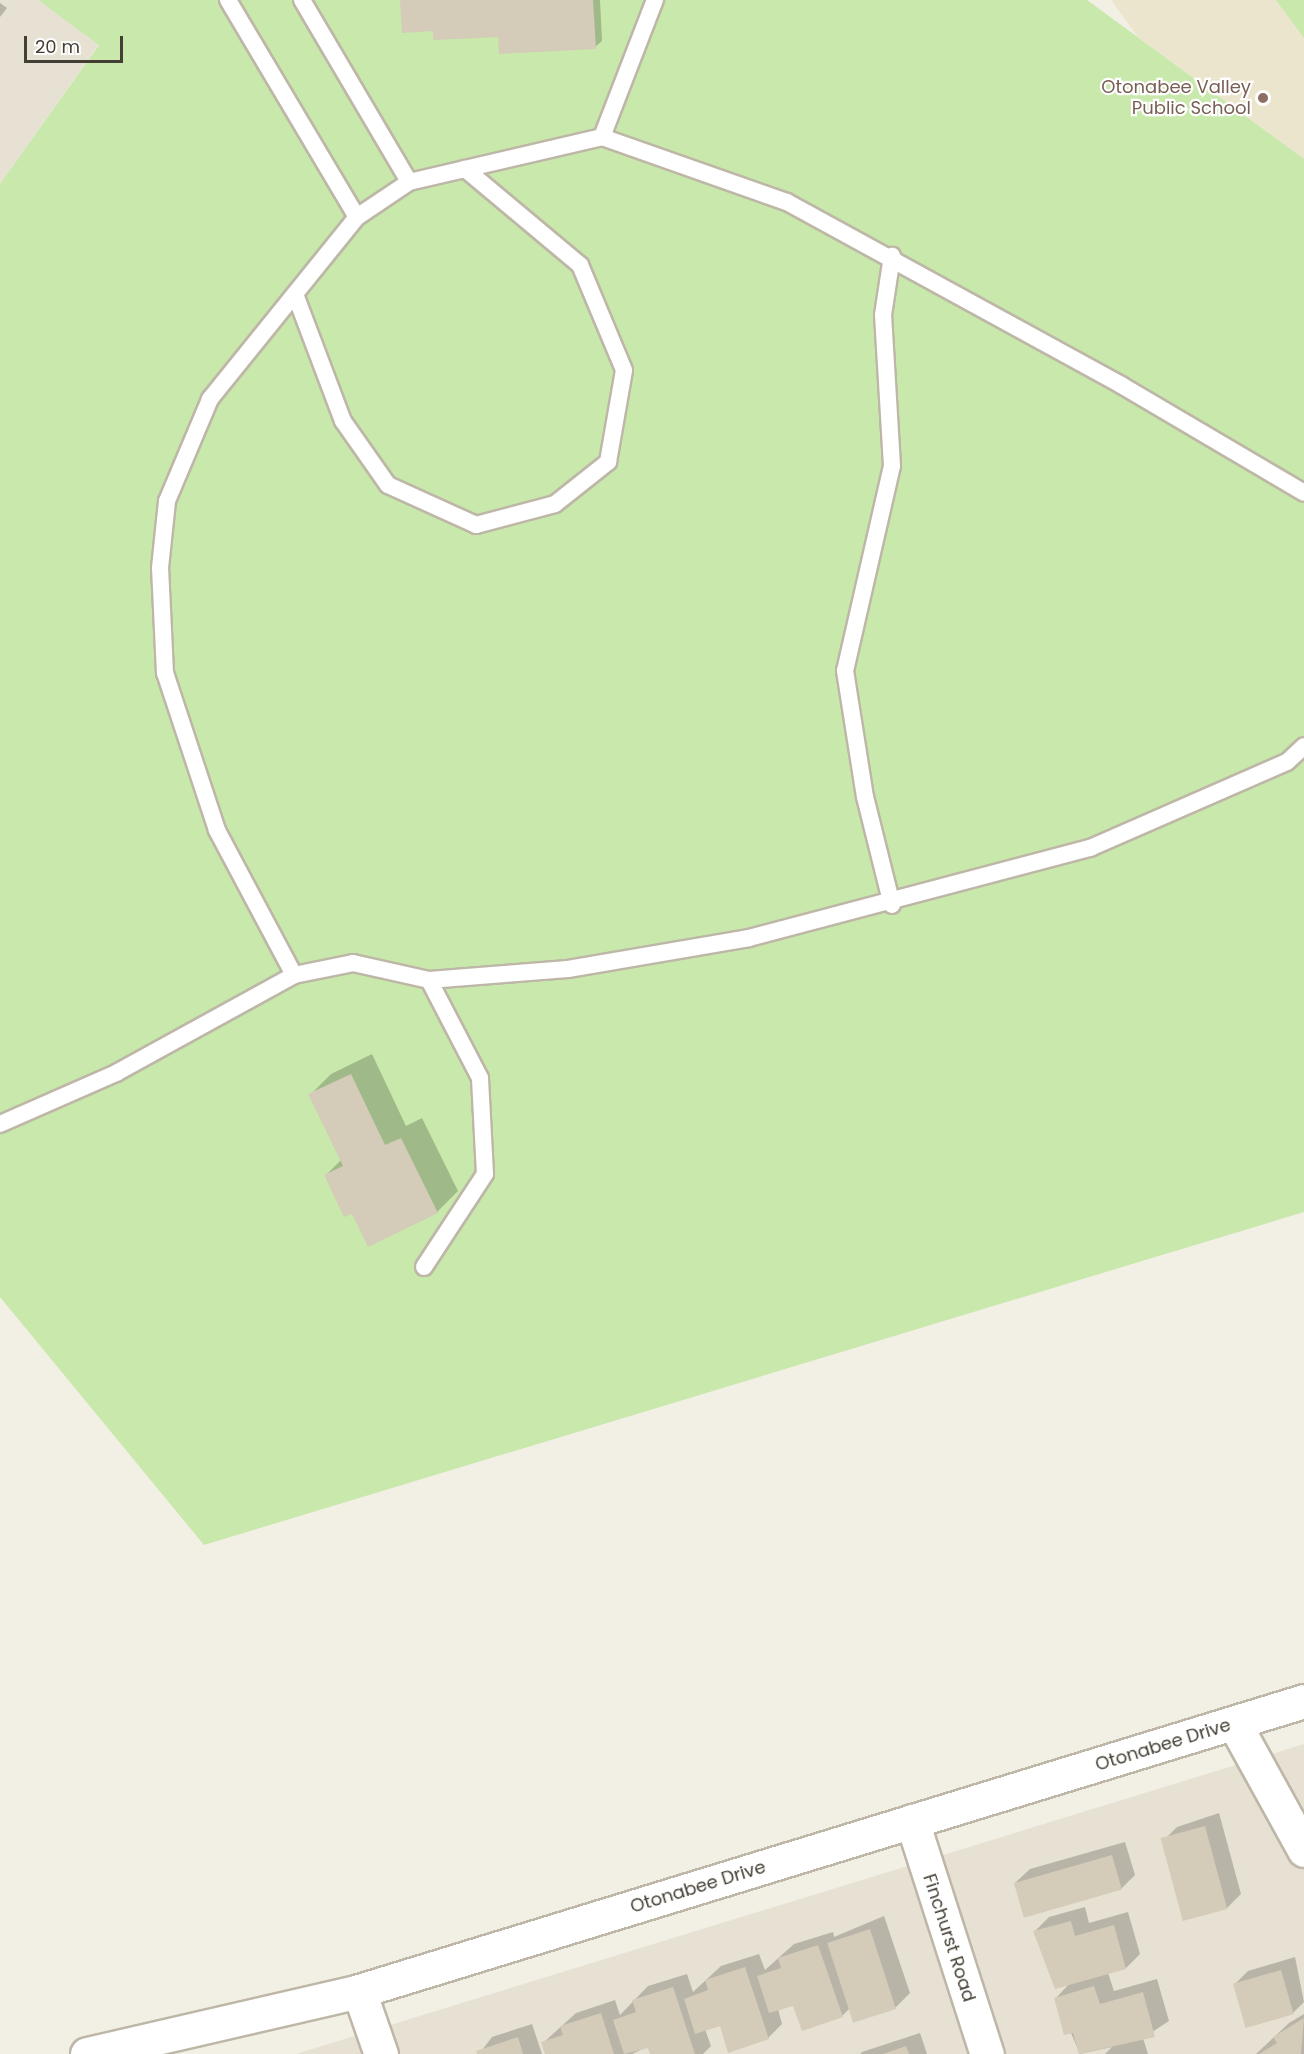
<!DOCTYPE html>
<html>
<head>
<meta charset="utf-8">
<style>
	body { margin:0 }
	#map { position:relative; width:1304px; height:2054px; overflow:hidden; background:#f2efe4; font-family:Poppins,sans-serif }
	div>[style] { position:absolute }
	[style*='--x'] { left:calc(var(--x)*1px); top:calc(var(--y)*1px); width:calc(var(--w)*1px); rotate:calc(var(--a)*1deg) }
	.residential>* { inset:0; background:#e6e1d2 }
	.education>* { inset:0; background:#ece5cd }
	.green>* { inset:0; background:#c9e8ac }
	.shadow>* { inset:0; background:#0003 }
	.building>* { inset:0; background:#d4cbb9; transform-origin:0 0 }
	.roads { filter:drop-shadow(2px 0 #beb7a7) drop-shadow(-2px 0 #beb7a7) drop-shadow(0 2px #beb7a7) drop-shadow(0 -2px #beb7a7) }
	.service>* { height:16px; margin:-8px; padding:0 8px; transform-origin:8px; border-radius:8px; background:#fff }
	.minor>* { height:33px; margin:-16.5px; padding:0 16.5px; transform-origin:16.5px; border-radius:16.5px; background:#fff }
	.tertiary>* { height:33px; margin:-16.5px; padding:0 16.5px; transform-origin:16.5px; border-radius:16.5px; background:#fff }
	.dots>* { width:16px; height:16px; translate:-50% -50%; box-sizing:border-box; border:3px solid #fff; border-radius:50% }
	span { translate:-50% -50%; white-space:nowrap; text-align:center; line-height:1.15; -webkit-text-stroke:4.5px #fff; paint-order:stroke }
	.education-label { font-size:18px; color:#785e54 }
	.right { translate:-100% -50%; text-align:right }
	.street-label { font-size:18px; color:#443f34 }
	.scale { position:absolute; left:24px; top:36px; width:99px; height:27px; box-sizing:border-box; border:3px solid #443f34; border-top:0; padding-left:8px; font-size:18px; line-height:21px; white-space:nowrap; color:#443f34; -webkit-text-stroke:4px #fff; paint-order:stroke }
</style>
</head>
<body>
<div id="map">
	<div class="residential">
		<div style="clip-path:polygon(0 0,38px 0,99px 44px,0 184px)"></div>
		<div style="clip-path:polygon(1304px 1744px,1304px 2054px,296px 2054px)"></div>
	</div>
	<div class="education">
		<div style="clip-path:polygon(1111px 0,1304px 0,1304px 159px,1138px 37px)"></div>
	</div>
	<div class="green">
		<div style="clip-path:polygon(38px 0,1087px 0,1304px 159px,1304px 1212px,204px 1545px,0 1297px,0 184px,99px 45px)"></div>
		<div style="clip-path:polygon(1276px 0,1304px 0,1304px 38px)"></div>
	</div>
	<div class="shadow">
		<div style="clip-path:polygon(402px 0,600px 0,602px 41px,595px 47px,434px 30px)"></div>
		<div style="clip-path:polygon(0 3px,7px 8px,0 17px)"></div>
		<div style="clip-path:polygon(372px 1054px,406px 1126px,422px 1118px,458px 1191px,437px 1212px,352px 1212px,326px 1175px,342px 1159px,310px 1095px,331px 1074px)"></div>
		<div style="clip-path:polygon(1219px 1813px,1241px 1894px,1227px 1908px,1163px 1841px,1177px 1827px)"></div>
		<div style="clip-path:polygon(1125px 1842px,1135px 1875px,1121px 1889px,1015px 1883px,1030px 1869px)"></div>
		<div style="clip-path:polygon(1085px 1907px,1089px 1923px,1128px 1912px,1140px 1954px,1126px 1968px,1108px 1973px,1114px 1991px,1157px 1979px,1169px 2021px,1143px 2038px,1148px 2054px,1105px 2054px,1112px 2047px,1080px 2054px,1056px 1998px,1070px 1983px,1035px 1931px,1049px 1917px)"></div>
		<div style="clip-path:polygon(884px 1916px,910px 1993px,896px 2007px,854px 2021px,850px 2008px,842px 2016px,794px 2004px,778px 2009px,782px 2024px,768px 2038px,721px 2024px,705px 2029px,711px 2046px,703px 2054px,652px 2054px,649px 2046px,632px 2054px,546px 2054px,543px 2043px,576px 2013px,615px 2000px,620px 2015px,648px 1986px,687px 1974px,693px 1992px,721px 1966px,759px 1954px,765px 1970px,794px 1944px,833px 1932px,834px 1937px)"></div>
		<div style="clip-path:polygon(1295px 1957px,1304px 2002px,1293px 2013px,1234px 1985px,1248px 1971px)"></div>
		<div style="clip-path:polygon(1304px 2014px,1304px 2054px,1256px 2054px,1289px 2023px)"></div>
		<div style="clip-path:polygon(532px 2024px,542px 2054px,479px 2054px,492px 2037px)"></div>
		<div style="clip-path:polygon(920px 2033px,927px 2054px,860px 2054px,862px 2052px)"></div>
	</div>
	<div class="building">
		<div style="clip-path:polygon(400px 0,593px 0,596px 49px,499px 54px,498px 37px,433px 40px,433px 31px,402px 33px)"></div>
		<div style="clip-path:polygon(351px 1074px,385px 1145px,401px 1138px,438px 1213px,368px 1247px,352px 1214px,344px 1217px,324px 1175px,343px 1166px,308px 1094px)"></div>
		<div style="left:1205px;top:1826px;width:86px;height:46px;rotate:75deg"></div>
		<div style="left:1112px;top:1855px;width:36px;height:102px;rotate:74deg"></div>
		<div style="clip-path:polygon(1071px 1921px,1075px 1936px,1114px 1925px,1126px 1969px,1055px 1989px,1033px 1931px)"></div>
		<div style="left:870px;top:1929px;width:84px;height:45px;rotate:72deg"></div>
		<div style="clip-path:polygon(818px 1945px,843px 2017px,802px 2031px,793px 2006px,769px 2013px,757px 1976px,781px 1968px,778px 1958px)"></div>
		<div style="clip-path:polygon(745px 1967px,769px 2039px,728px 2053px,720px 2026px,695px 2034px,684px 1999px,708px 1990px,705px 1980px)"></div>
		<div style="left:1281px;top:1970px;width:46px;height:50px;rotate:74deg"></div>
		<div style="clip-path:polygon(1094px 1986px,1100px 2004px,1143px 1992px,1155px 2037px,1079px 2054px,1073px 2033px,1064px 2035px,1054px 1998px)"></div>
		<div style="clip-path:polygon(673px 1987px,695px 2054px,650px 2054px,648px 2048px,624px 2054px,613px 2020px,636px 2012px,632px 2000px)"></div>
		<div style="clip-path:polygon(601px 2013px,614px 2054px,545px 2054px,541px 2042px,563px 2035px,560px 2026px)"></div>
		<div style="clip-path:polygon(1304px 2018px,1301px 2054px,1259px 2054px,1277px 2043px,1273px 2037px)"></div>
		<div style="clip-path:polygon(518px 2037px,523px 2054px,477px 2054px,476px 2051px)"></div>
		<div style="clip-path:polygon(906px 2046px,909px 2054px,883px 2054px)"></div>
	</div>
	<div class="roads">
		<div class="service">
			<div style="--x:228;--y:0;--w:252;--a:59.3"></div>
			<div style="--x:302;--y:0;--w:211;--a:59.5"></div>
			<div style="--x:602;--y:137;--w:147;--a:-68.9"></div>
			<div style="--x:295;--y:294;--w:136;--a:69.3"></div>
			<div style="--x:343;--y:421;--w:78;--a:54.9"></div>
			<div style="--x:388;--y:485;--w:97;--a:24.4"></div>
			<div style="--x:476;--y:525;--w:82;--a:-14.9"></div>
			<div style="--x:555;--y:504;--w:68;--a:-38.4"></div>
			<div style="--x:608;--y:462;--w:93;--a:-80.1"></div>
			<div style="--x:624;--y:370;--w:114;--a:-112.7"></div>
			<div style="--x:580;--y:265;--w:150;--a:-140.1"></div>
			<div style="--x:892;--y:905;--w:111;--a:-104"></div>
			<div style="--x:865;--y:797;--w:128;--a:-99"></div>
			<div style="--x:845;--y:671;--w:210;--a:-77.1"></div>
			<div style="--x:892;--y:466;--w:151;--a:-93.4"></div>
			<div style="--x:883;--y:315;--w:60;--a:-81.3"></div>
			<div style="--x:294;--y:975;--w:164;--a:-118"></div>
			<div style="--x:217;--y:830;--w:165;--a:-108.3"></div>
			<div style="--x:165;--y:673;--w:105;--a:-92.7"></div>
			<div style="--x:160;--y:568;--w:67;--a:-84"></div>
			<div style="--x:167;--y:501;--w:111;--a:-67.1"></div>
			<div style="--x:210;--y:399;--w:234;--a:-51.1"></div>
			<div style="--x:357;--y:217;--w:63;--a:-33.9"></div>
			<div style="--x:409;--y:182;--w:198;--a:-13.1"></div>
			<div style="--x:602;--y:137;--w:196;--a:19.4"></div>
			<div style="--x:787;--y:202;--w:381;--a:28.7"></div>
			<div style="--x:1121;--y:385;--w:212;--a:30.5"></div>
			<div style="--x:0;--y:1124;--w:127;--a:-23.7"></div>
			<div style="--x:116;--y:1073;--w:203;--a:-28.8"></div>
			<div style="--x:294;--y:975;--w:60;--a:-11.5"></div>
			<div style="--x:353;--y:963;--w:78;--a:12.6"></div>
			<div style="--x:429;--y:980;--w:139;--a:-4.5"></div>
			<div style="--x:568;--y:969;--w:184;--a:-9.7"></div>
			<div style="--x:749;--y:938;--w:353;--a:-14.8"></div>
			<div style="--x:1090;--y:848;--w:215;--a:-23.6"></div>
			<div style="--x:1287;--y:762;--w:23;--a:-43"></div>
			<div style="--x:424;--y:1267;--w:111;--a:-56.7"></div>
			<div style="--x:485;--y:1174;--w:96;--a:-93"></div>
			<div style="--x:480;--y:1078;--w:110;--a:-117.5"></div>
		</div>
		<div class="minor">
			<div style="--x:1234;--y:1723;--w:145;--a:61.1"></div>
			<div style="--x:912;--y:1821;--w:245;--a:72.2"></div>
			<div style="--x:359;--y:1991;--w:67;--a:70.8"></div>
		</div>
		<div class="tertiary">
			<div style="--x:87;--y:2054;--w:279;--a:-13"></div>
			<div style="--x:359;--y:1991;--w:988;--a:-17.06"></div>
		</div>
	</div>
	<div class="dots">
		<div style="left:1263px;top:98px;background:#8d6e63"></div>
	</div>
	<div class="education-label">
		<span class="right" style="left:1251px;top:98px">Otonabee Valley<br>Public School</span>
	</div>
	<div class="street-label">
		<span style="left:1163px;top:1745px;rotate:-17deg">Otonabee Drive</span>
		<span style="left:698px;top:1887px;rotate:-17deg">Otonabee Drive</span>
		<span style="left:949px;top:1938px;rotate:72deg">Finchurst Road</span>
	</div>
	<div class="scale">20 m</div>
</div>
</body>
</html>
